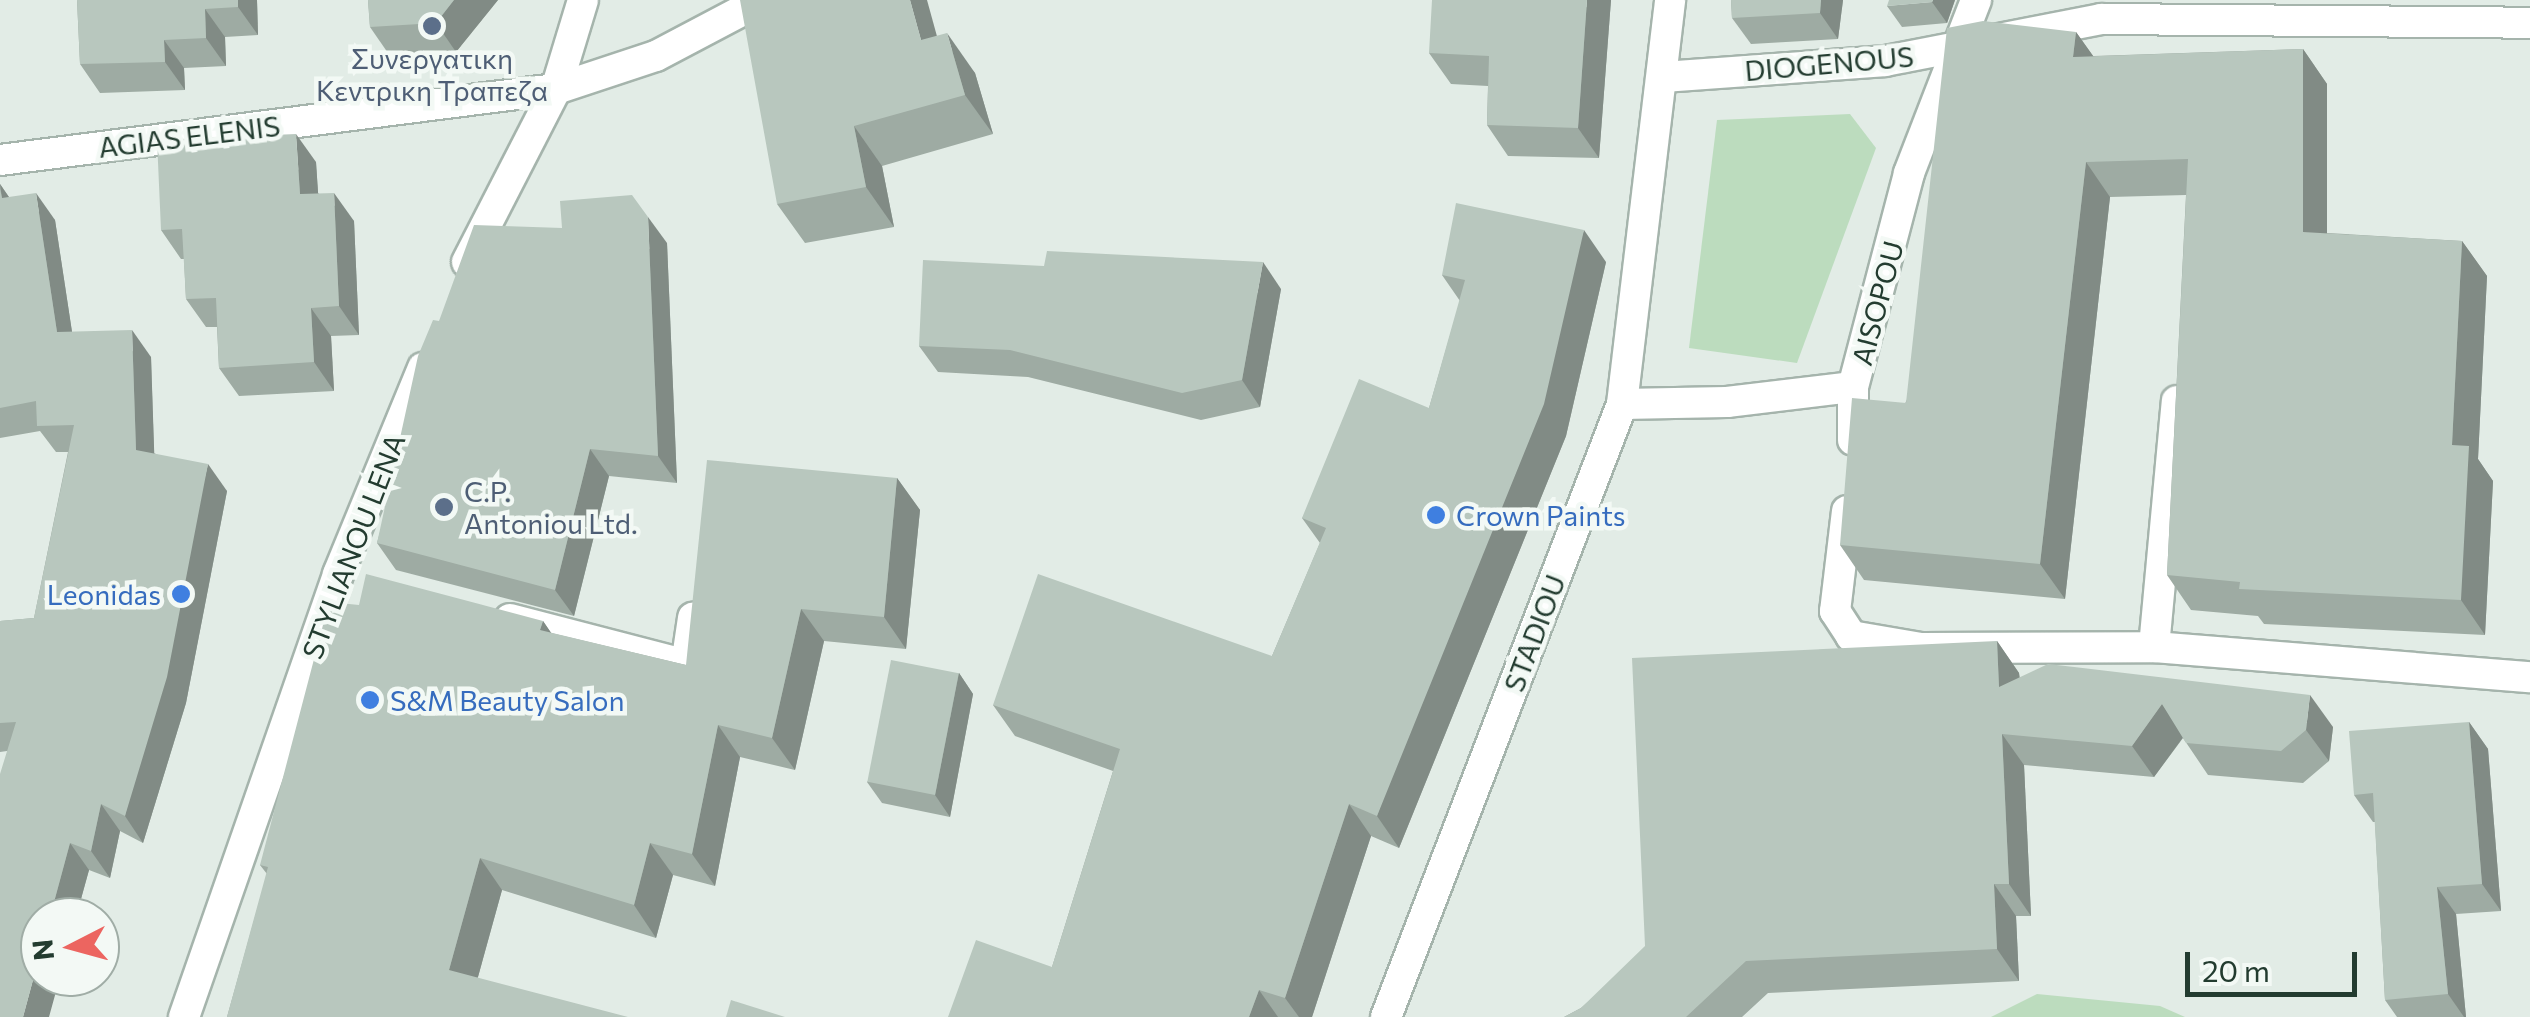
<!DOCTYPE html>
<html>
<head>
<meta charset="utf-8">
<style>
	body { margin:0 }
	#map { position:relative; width:2530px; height:1017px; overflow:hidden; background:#e2ece6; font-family:Commissioner,sans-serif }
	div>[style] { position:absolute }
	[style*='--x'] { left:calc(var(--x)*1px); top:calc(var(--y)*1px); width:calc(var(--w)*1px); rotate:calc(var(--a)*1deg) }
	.green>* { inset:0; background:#bcdcbe }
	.roads { filter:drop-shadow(2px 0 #a5b4ac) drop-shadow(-2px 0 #a5b4ac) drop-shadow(0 2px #a5b4ac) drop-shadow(0 -2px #a5b4ac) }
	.minor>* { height:30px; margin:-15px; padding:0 15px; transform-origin:15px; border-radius:15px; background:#fff }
	.wall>* { inset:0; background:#9eaba3 }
	.shaded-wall>* { inset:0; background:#818b85 }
	.building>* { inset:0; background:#b8c7be; transform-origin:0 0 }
	.dots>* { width:28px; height:28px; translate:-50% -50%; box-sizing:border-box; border:5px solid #f3f9f5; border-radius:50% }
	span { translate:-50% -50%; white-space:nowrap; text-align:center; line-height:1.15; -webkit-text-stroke:9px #f3f9f5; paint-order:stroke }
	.service-label { font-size:28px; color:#4e5e75 }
	.left { translate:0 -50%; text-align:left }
	.street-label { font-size:28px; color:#233c30 }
	.shop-label { font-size:28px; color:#366cbe }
	.right { translate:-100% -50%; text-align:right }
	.north { position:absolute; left:20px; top:897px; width:100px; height:100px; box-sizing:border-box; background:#f3f9f5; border:2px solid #a0ada6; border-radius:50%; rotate:264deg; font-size:28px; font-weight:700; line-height:40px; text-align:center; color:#233c30 }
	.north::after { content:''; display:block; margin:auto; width:35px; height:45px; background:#ec6560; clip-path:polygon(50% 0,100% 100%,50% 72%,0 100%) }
	.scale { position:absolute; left:2185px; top:952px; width:172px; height:45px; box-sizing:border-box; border:5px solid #233c30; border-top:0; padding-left:12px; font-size:30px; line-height:35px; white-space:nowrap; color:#233c30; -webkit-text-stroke:8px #f3f9f5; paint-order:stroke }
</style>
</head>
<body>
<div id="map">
	<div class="green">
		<div style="clip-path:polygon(1850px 114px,1876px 148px,1797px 363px,1689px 348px,1717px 120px)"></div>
		<div style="clip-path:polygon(2037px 994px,2160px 1006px,2185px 1017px,1991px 1017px)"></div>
	</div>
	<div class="roads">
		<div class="minor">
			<div style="--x:1664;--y:77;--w:222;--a:-4.1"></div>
			<div style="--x:1885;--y:61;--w:220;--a:-11"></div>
			<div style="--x:2101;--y:19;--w:429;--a:0.5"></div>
			<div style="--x:0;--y:160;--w:561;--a:-7.28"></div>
			<div style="--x:556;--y:89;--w:105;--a:-18.3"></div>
			<div style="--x:656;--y:56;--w:120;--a:-27.8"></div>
			<div style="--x:467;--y:262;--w:195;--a:-62.8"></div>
			<div style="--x:556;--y:89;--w:93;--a:-73.1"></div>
			<div style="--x:1622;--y:404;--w:105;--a:-1.1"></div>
			<div style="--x:1727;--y:402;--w:127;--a:-6.8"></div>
			<div style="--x:1853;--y:387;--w:221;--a:-75.3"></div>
			<div style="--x:1909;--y:173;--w:186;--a:-68.8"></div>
			<div style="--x:1853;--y:440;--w:53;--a:-90"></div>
			<div style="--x:1847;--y:511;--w:101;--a:96.8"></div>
			<div style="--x:1835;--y:611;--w:30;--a:57"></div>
			<div style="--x:1851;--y:636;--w:71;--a:9.7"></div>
			<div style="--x:1921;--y:648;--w:233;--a:-0.2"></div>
			<div style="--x:2154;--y:647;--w:377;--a:4.6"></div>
			<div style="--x:510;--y:619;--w:182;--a:14.6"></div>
			<div style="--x:686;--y:665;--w:48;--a:-81.5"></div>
			<div style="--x:2154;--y:647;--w:247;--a:-84.7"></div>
			<div style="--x:184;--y:1017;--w:469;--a:-70.8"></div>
			<div style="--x:338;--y:574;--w:223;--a:-67.6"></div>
			<div style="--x:1386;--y:1017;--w:657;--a:-68.94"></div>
			<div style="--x:1622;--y:404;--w:407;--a:-83.2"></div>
		</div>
	</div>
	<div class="wall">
		<div style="clip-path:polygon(77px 0,257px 0,258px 35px,225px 37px,226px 66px,184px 68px,185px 90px,100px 93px,80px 64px)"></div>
		<div style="clip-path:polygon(368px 0,498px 0,456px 52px,390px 56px,370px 27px)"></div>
		<div style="clip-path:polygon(1611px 0,1599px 158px,1508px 156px,1487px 125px,1488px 86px,1451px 84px,1429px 53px)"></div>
		<div style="clip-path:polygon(1731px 0,1843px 0,1838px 39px,1751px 44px,1732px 18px)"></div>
		<div style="clip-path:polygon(1955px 0,1947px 23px,1902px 27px,1887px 6px)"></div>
		<div style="clip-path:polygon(2076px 32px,2093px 56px,2303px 49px,2327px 84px,2327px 233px,2462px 241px,2487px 276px,2478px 459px,2493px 481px,2485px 635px,2264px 624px,2258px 616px,2191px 610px,2167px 575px,2186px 195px,2110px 197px,2065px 599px,1864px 580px,1840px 545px)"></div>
		<div style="clip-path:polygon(937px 36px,975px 73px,993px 134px,882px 166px,894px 227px,805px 243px,777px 204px)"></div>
		<div style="clip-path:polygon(316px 162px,318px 193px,354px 221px,359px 335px,331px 336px,334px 391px,239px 396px,219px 368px,217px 327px,206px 327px,186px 299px,184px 259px,181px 259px,161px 230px)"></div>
		<div style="clip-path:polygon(0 184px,9px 197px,55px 220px,72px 332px,151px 357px,154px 453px,227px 491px,186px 703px,143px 843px,120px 831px,110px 878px,89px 870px,76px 917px,40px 917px,7px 751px,0 752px,0 621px,34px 618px,68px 452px,56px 452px,40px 431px,0 438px)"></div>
		<div style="clip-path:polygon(667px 243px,677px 483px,609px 476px,574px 616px,396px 570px,377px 543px,439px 321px)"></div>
		<div style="clip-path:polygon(1606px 262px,1566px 436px,1399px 848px,1371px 836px,1312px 1017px,948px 1017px,1052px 967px,1113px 771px,1015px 736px,993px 705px,1272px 656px,1320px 543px,1302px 518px,1429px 408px,1460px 301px,1442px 275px)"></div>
		<div style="clip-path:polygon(1281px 289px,1260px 407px,1201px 420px,1028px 377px,938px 372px,919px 346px)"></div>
		<div style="clip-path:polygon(897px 478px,920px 510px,906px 649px,824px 641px,795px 770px,740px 757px,715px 886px,673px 875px,656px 938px,502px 890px,478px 977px,227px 1017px,267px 874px,260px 865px,543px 621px,551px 633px,686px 665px)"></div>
		<div style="clip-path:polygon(1997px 641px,2019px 673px,2020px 678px,2333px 727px,2329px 761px,2303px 783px,2208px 775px,2183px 738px,2154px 777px,2024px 765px,2031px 916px,2016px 916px,2019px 981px,1768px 993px,1742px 1017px,1564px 1017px,1581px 1008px)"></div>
		<div style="clip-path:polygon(959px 673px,973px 694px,950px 817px,882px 803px,867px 782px)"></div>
		<div style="clip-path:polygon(2469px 722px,2488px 749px,2501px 911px,2456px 914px,2466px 1017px,2397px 1017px,2385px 1000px,2375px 822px,2373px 822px,2354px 795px)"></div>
	</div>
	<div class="shaded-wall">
		<div style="clip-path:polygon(238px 0,257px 0,258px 35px,238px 7px)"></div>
		<div style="clip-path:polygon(454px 0,498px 0,456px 52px,436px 23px)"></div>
		<div style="clip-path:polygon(910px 0,927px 0,949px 80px,921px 40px)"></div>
		<div style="clip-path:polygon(1587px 0,1611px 0,1599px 158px,1578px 128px)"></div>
		<div style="clip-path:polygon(1821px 0,1843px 0,1838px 39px,1820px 13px)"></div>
		<div style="clip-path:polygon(1933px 0,1955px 0,1947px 23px,1932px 2px)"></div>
		<div style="clip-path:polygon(205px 9px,225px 37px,226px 66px,206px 38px)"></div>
		<div style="clip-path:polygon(2076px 32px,2101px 67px,2073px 57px)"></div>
		<div style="clip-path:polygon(947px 33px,975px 73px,993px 134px,965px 95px)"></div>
		<div style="clip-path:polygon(164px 40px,184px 68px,185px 90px,165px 62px)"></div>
		<div style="clip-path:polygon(2303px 49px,2327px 84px,2327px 267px,2303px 232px)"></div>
		<div style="clip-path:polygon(854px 126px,882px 166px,894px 227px,866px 187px)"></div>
		<div style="clip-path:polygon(296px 134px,316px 162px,320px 222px,300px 194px)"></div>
		<div style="clip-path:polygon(2086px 162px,2110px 197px,2065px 599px,2040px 564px)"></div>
		<div style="clip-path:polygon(0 184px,17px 209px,2px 198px)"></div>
		<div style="clip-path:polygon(36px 193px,55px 220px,76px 358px,57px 332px)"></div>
		<div style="clip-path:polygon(334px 193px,354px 221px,359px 335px,339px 306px)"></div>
		<div style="clip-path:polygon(648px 217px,667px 243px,677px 483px,658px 456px)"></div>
		<div style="clip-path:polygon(1584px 230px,1606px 262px,1566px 436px,1399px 848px,1377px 816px)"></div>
		<div style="clip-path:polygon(2462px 241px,2487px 276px,2478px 459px,2493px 481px,2485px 635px,2461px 600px,2452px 445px)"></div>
		<div style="clip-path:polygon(1263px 262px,1281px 289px,1260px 407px,1242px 380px)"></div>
		<div style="clip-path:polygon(311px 308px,331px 336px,334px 391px,314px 362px)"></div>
		<div style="clip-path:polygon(132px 330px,151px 357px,155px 476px,136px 450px)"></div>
		<div style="clip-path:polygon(590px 449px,609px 476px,574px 616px,555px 590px)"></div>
		<div style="clip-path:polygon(208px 464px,227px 491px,186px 703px,143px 843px,125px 816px)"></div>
		<div style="clip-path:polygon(897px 478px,920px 510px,906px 649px,884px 617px)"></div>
		<div style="clip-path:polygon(801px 609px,824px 641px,795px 770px,772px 738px)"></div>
		<div style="clip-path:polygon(543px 621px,565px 653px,540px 630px)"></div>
		<div style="clip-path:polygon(1997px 641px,2019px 673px,2022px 719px,1999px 687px)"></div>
		<div style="clip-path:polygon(959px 673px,973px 694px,950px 817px,935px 795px)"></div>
		<div style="clip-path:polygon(2310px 695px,2333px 727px,2329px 761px,2306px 730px)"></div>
		<div style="clip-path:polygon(2162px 704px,2184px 736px,2154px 777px,2132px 746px)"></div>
		<div style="clip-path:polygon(2469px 722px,2488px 749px,2501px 911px,2482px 884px)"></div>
		<div style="clip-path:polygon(718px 725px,740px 757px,715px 886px,692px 854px)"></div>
		<div style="clip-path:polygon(2002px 734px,2024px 765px,2031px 916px,2009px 884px)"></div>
		<div style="clip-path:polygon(101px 804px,120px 831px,110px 878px,91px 851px)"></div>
		<div style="clip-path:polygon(1349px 804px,1371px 836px,1312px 1017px,1299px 1017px,1285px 998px)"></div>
		<div style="clip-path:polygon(70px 843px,89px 870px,76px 917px,50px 917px)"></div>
		<div style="clip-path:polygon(650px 843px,673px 875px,656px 938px,634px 905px)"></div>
		<div style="clip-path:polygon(480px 858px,502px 890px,471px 1002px,449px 970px)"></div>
		<div style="clip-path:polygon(1994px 884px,2016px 916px,2019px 981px,1997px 949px)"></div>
		<div style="clip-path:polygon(2437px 887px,2456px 914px,2466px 1017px,2464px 1017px,2448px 994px)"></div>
		<div style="clip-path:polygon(40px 954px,40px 977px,60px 977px,49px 1017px,23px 1017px)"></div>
		<div style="clip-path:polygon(1259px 990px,1278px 1017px,1249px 1017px)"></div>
	</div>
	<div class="building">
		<div style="clip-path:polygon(77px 0,238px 0,238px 7px,205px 9px,206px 38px,164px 40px,165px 62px,80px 64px)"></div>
		<div style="clip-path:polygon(368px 0,454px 0,436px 23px,370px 27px)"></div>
		<div style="clip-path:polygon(740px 0,910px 0,921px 40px,947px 33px,965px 95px,854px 126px,866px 187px,777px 204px)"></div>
		<div style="clip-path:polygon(1432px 0,1587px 0,1578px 128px,1487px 125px,1489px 56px,1429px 53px)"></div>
		<div style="clip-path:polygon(1731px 0,1821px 0,1820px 13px,1732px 18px)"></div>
		<div style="clip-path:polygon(1889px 0,1933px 0,1932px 2px,1887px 6px)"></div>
		<div style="clip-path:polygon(1983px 21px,2076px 32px,2073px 57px,2303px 49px,2303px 232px,2462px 241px,2452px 445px,2469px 446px,2461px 600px,2239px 589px,2240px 582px,2167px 575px,2188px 159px,2086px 162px,2040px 564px,1840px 545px,1852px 398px,1906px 403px,1947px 28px)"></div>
		<div style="clip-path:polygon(296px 134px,300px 194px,334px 193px,339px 306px,311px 308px,314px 362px,219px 368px,216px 298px,186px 299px,182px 229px,161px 230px,157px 140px)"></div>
		<div style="clip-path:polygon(0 189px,2px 198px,36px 193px,57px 332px,132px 330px,136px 450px,208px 464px,167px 677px,125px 816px,101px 804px,91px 851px,70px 843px,50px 917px,40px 917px,40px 954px,23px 1017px,0 1017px,0 774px,16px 722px,0 723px,0 621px,34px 618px,74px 425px,37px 426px,36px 401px,0 408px)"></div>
		<div style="clip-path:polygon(632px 195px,648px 217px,658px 456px,590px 449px,555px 590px,377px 543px,418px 356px,433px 320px,439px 321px,474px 225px,562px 228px,560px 201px)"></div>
		<div style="clip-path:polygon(1456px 203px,1584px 230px,1544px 404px,1377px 816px,1349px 804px,1285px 998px,1259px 990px,1249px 1017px,948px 1017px,976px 940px,1052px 967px,1120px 749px,993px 705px,1038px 574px,1272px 656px,1326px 528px,1302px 518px,1359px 379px,1429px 408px,1465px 280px,1442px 275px)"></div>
		<div style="clip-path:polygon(1047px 251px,1263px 262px,1242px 380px,1182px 393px,1010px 350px,919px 346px,923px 260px,1044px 266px)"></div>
		<div style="clip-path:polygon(707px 460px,897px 478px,884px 617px,801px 609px,772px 738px,718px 725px,692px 854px,650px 843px,634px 905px,480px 858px,449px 970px,628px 1017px,227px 1017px,268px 867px,260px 865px,329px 602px,359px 605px,366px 574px,543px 621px,540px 630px,686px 665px)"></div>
		<div style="clip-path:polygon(1997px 641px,1999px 687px,2048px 664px,2310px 695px,2306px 730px,2281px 751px,2186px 743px,2162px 704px,2132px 746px,2002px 734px,2009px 884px,1994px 884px,1997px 949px,1746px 961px,1686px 1017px,1564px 1017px,1581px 1008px,1645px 946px,1632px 658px)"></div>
		<div style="left:891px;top:660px;width:69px;height:124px;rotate:11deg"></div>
		<div style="clip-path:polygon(2469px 722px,2482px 884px,2437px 887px,2448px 994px,2385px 1000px,2373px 793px,2354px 795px,2349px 731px)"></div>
		<div style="clip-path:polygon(731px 1000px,785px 1017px,726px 1017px)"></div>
	</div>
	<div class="dots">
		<div style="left:432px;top:26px;background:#5c6f8a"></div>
		<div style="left:444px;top:507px;background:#5c6f8a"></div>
		<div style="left:1436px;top:515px;background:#3f7fe0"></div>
		<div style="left:181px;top:594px;background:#3f7fe0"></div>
		<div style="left:370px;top:700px;background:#3f7fe0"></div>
	</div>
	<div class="service-label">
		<span style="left:432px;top:74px">Συνεργατικη<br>Κεντρικη Τραπεζα</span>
		<span class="left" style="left:464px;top:507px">C.P.<br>Antoniou Ltd.</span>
	</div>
	<div class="street-label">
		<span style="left:1829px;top:63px;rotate:-5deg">DIOGENOUS</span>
		<span style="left:189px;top:136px;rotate:-7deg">AGIAS ELENIS</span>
		<span style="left:1877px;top:303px;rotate:-75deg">AISOPOU</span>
		<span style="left:353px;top:546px;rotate:-69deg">STYLIANOU LENA</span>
		<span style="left:1534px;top:633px;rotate:-69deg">STADIOU</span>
	</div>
	<div class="shop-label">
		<span class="left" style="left:1456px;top:515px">Crown Paints</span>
		<span class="right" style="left:161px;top:594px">Leonidas</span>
		<span class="left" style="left:390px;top:700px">S&amp;M Beauty Salon</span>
	</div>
	<div class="north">N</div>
	<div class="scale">20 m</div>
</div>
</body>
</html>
